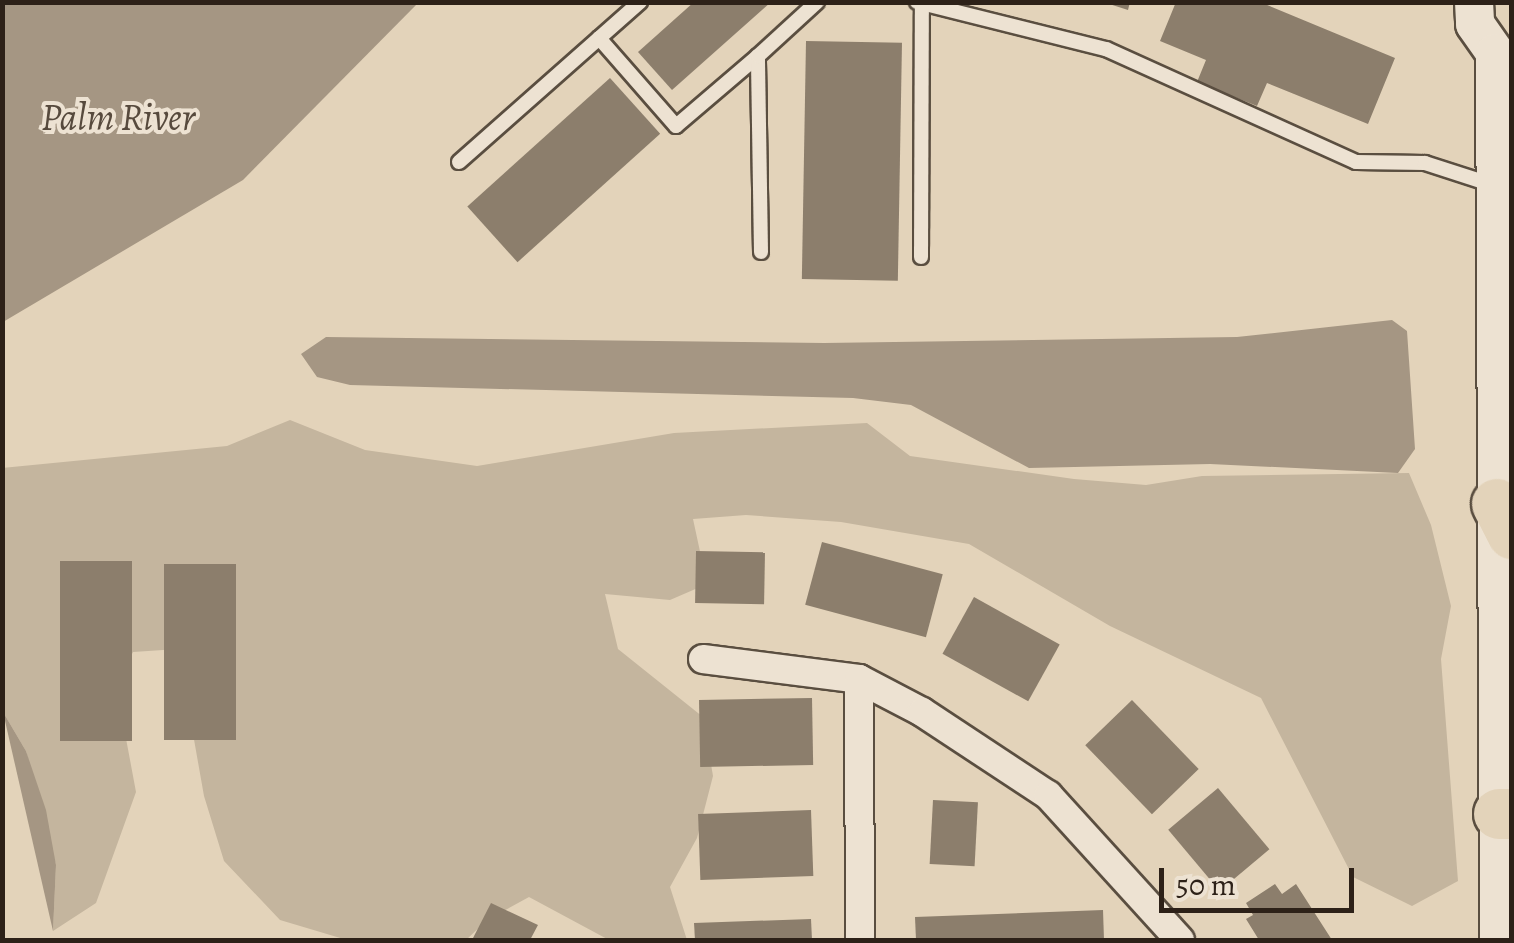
<!DOCTYPE html>
<html>
<head>
<meta charset="utf-8">
<style>
	body { margin:0 }
	#map { position:relative; width:1514px; height:943px; overflow:hidden; background:#e3d3ba; font-family:Alegreya,serif }
	div>[style] { position:absolute }
	[style*='--x'] { left:calc(var(--x)*1px); top:calc(var(--y)*1px); width:calc(var(--w)*1px); rotate:calc(var(--a)*1deg) }
	.green>* { inset:0; background:#c4b59e }
	.water>* { inset:0; background:#a59683 }
	.building>* { inset:0; background:#8c7e6c; transform-origin:0 0 }
	.roads { filter:drop-shadow(2px 0 #5a4e40) drop-shadow(-2px 0 #5a4e40) drop-shadow(0 2px #5a4e40) drop-shadow(0 -2px #5a4e40) }
	.lane>* { height:14px; margin:-7px; padding:0 7px; transform-origin:7px; border-radius:7px; background:#ede2d2 }
	.street>* { height:28px; margin:-14px; padding:0 14px; transform-origin:14px; border-radius:14px; background:#ede2d2 }
	.secondary>* { height:38px; margin:-19px; padding:0 19px; transform-origin:19px; border-radius:19px; background:#ede2d2 }
	.highway>* { height:50px; margin:-25px; padding:0 25px; transform-origin:25px; border-radius:25px; background:#e3d3ba }
	span { translate:-50% -50%; white-space:nowrap; text-align:center; line-height:1.15; -webkit-text-stroke:8px #ede2d2; paint-order:stroke }
	.water-label { font-size:38px; color:#574a3d; font-style:italic }
	.frame { position:absolute; inset:0; border:5px solid #2d2118; pointer-events:none }
	.scale { position:absolute; left:1159px; top:868px; width:195px; height:45px; box-sizing:border-box; border:5px solid #2d2118; border-top:0; padding-left:12px; font-size:30px; line-height:35px; white-space:nowrap; color:#2d2118; -webkit-text-stroke:8px #ede2d2; paint-order:stroke }
</style>
</head>
<body>
<div id="map">
	<div class="green">
		<div style="clip-path:polygon(290px 420px,365px 450px,477px 466px,674px 433px,867px 423px,910px 456px,1074px 479px,1146px 485px,1202px 476px,1409px 473px,1431px 525px,1451px 606px,1441px 659px,1458px 881px,1412px 906px,1353px 877px,1261px 698px,1110px 626px,969px 544px,841px 522px,746px 515px,693px 519px,707px 584px,670px 600px,605px 594px,618px 649px,703px 717px,713px 776px,697px 838px,670px 887px,687px 940px,609px 940px,529px 897px,487px 920px,466px 940px,347px 940px,280px 920px,224px 861px,204px 796px,178px 649px,133px 652px,116px 685px,136px 792px,96px 903px,53px 931px,56px 865px,26px 751px,3px 712px,2px 468px,227px 446px)"></div>
	</div>
	<div class="water">
		<div style="clip-path:polygon(3px 2px,418px 2px,418px 3px,243px 180px,3px 322px)"></div>
		<div style="clip-path:polygon(1392px 320px,1407px 331px,1415px 449px,1398px 473px,1210px 464px,1029px 468px,911px 405px,853px 398px,350px 385px,317px 377px,301px 354px,326px 337px,824px 343px,1237px 337px)"></div>
		<div style="clip-path:polygon(3px 712px,26px 751px,46px 810px,56px 865px,53px 931px)"></div>
	</div>
	<div class="building">
		<div style="clip-path:polygon(694px 2px,771px 2px,672px 90px,638px 52px)"></div>
		<div style="clip-path:polygon(1103px 2px,1130px 2px,1128px 10px)"></div>
		<div style="clip-path:polygon(1176px 2px,1260px 2px,1395px 58px,1368px 124px,1267px 83px,1257px 106px,1197px 82px,1206px 60px,1160px 41px)"></div>
		<div style="left:806px;top:41px;width:96px;height:238px;rotate:1deg"></div>
		<div style="left:610px;top:78px;width:75px;height:192px;rotate:48deg"></div>
		<div style="left:822px;top:542px;width:125px;height:65px;rotate:15deg"></div>
		<div style="left:696px;top:551px;width:69px;height:52px;rotate:1deg"></div>
		<div style="left:132px;top:561px;width:180px;height:72px;rotate:90deg"></div>
		<div style="left:164px;top:564px;width:72px;height:176px"></div>
		<div style="left:974px;top:597px;width:98px;height:65px;rotate:29deg"></div>
		<div style="left:812px;top:698px;width:67px;height:113px;rotate:89deg"></div>
		<div style="left:1132px;top:700px;width:96px;height:65px;rotate:46deg"></div>
		<div style="left:1218px;top:788px;width:80px;height:65px;rotate:50deg"></div>
		<div style="left:933px;top:800px;width:45px;height:64px;rotate:3deg"></div>
		<div style="left:811px;top:810px;width:66px;height:113px;rotate:88deg"></div>
		<div style="clip-path:polygon(1275px 884px,1282px 894px,1296px 884px,1332px 940px,1259px 940px,1246px 919px,1253px 915px,1246px 903px)"></div>
		<div style="clip-path:polygon(491px 903px,538px 925px,530px 940px,472px 940px)"></div>
		<div style="clip-path:polygon(1103px 910px,1104px 940px,916px 940px,915px 917px)"></div>
		<div style="clip-path:polygon(811px 919px,812px 940px,695px 940px,694px 923px)"></div>
	</div>
	<div class="roads">
		<div class="lane">
			<div style="--x:917;--y:2;--w:195;--a:14"></div>
			<div style="--x:1106;--y:49;--w:274;--a:24.3"></div>
			<div style="--x:1356;--y:162;--w:69;--a:0.8"></div>
			<div style="--x:1425;--y:163;--w:71;--a:17.9"></div>
			<div style="--x:599;--y:38;--w:117;--a:48.8"></div>
			<div style="--x:676;--y:126;--w:108;--a:-40.5"></div>
			<div style="--x:459;--y:162;--w:242;--a:-41.5"></div>
			<div style="--x:761;--y:252;--w:196;--a:-90.9"></div>
			<div style="--x:758;--y:56;--w:80;--a:-42.5"></div>
			<div style="--x:921;--y:257;--w:253;--a:-89.8"></div>
		</div>
		<div class="street">
			<div style="--x:703;--y:659;--w:157;--a:7.3"></div>
			<div style="--x:859;--y:679;--w:71;--a:27.6"></div>
			<div style="--x:922;--y:712;--w:151;--a:33.4"></div>
			<div style="--x:1048;--y:795;--w:196;--a:47.7"></div>
			<div style="--x:859;--y:679;--w:261;--a:89.8"></div>
		</div>
		<div class="secondary">
			<div style="--x:1474;--y:2;--w:22;--a:87"></div>
			<div style="--x:1475;--y:24;--w:35;--a:55"></div>
			<div style="--x:1495;--y:53;--w:887;--a:89.74"></div>
		</div>
		<div class="highway">
			<div style="--x:1497;--y:504;--w:34;--a:63"></div>
			<div style="--x:1499;--y:814;--w:13;--a:0"></div>
		</div>
	</div>
	<div class="water-label">
		<span style="left:118px;top:118px">Palm River</span>
	</div>
	<div class="frame"></div>
	<div class="scale">50 m</div>
</div>
</body>
</html>
